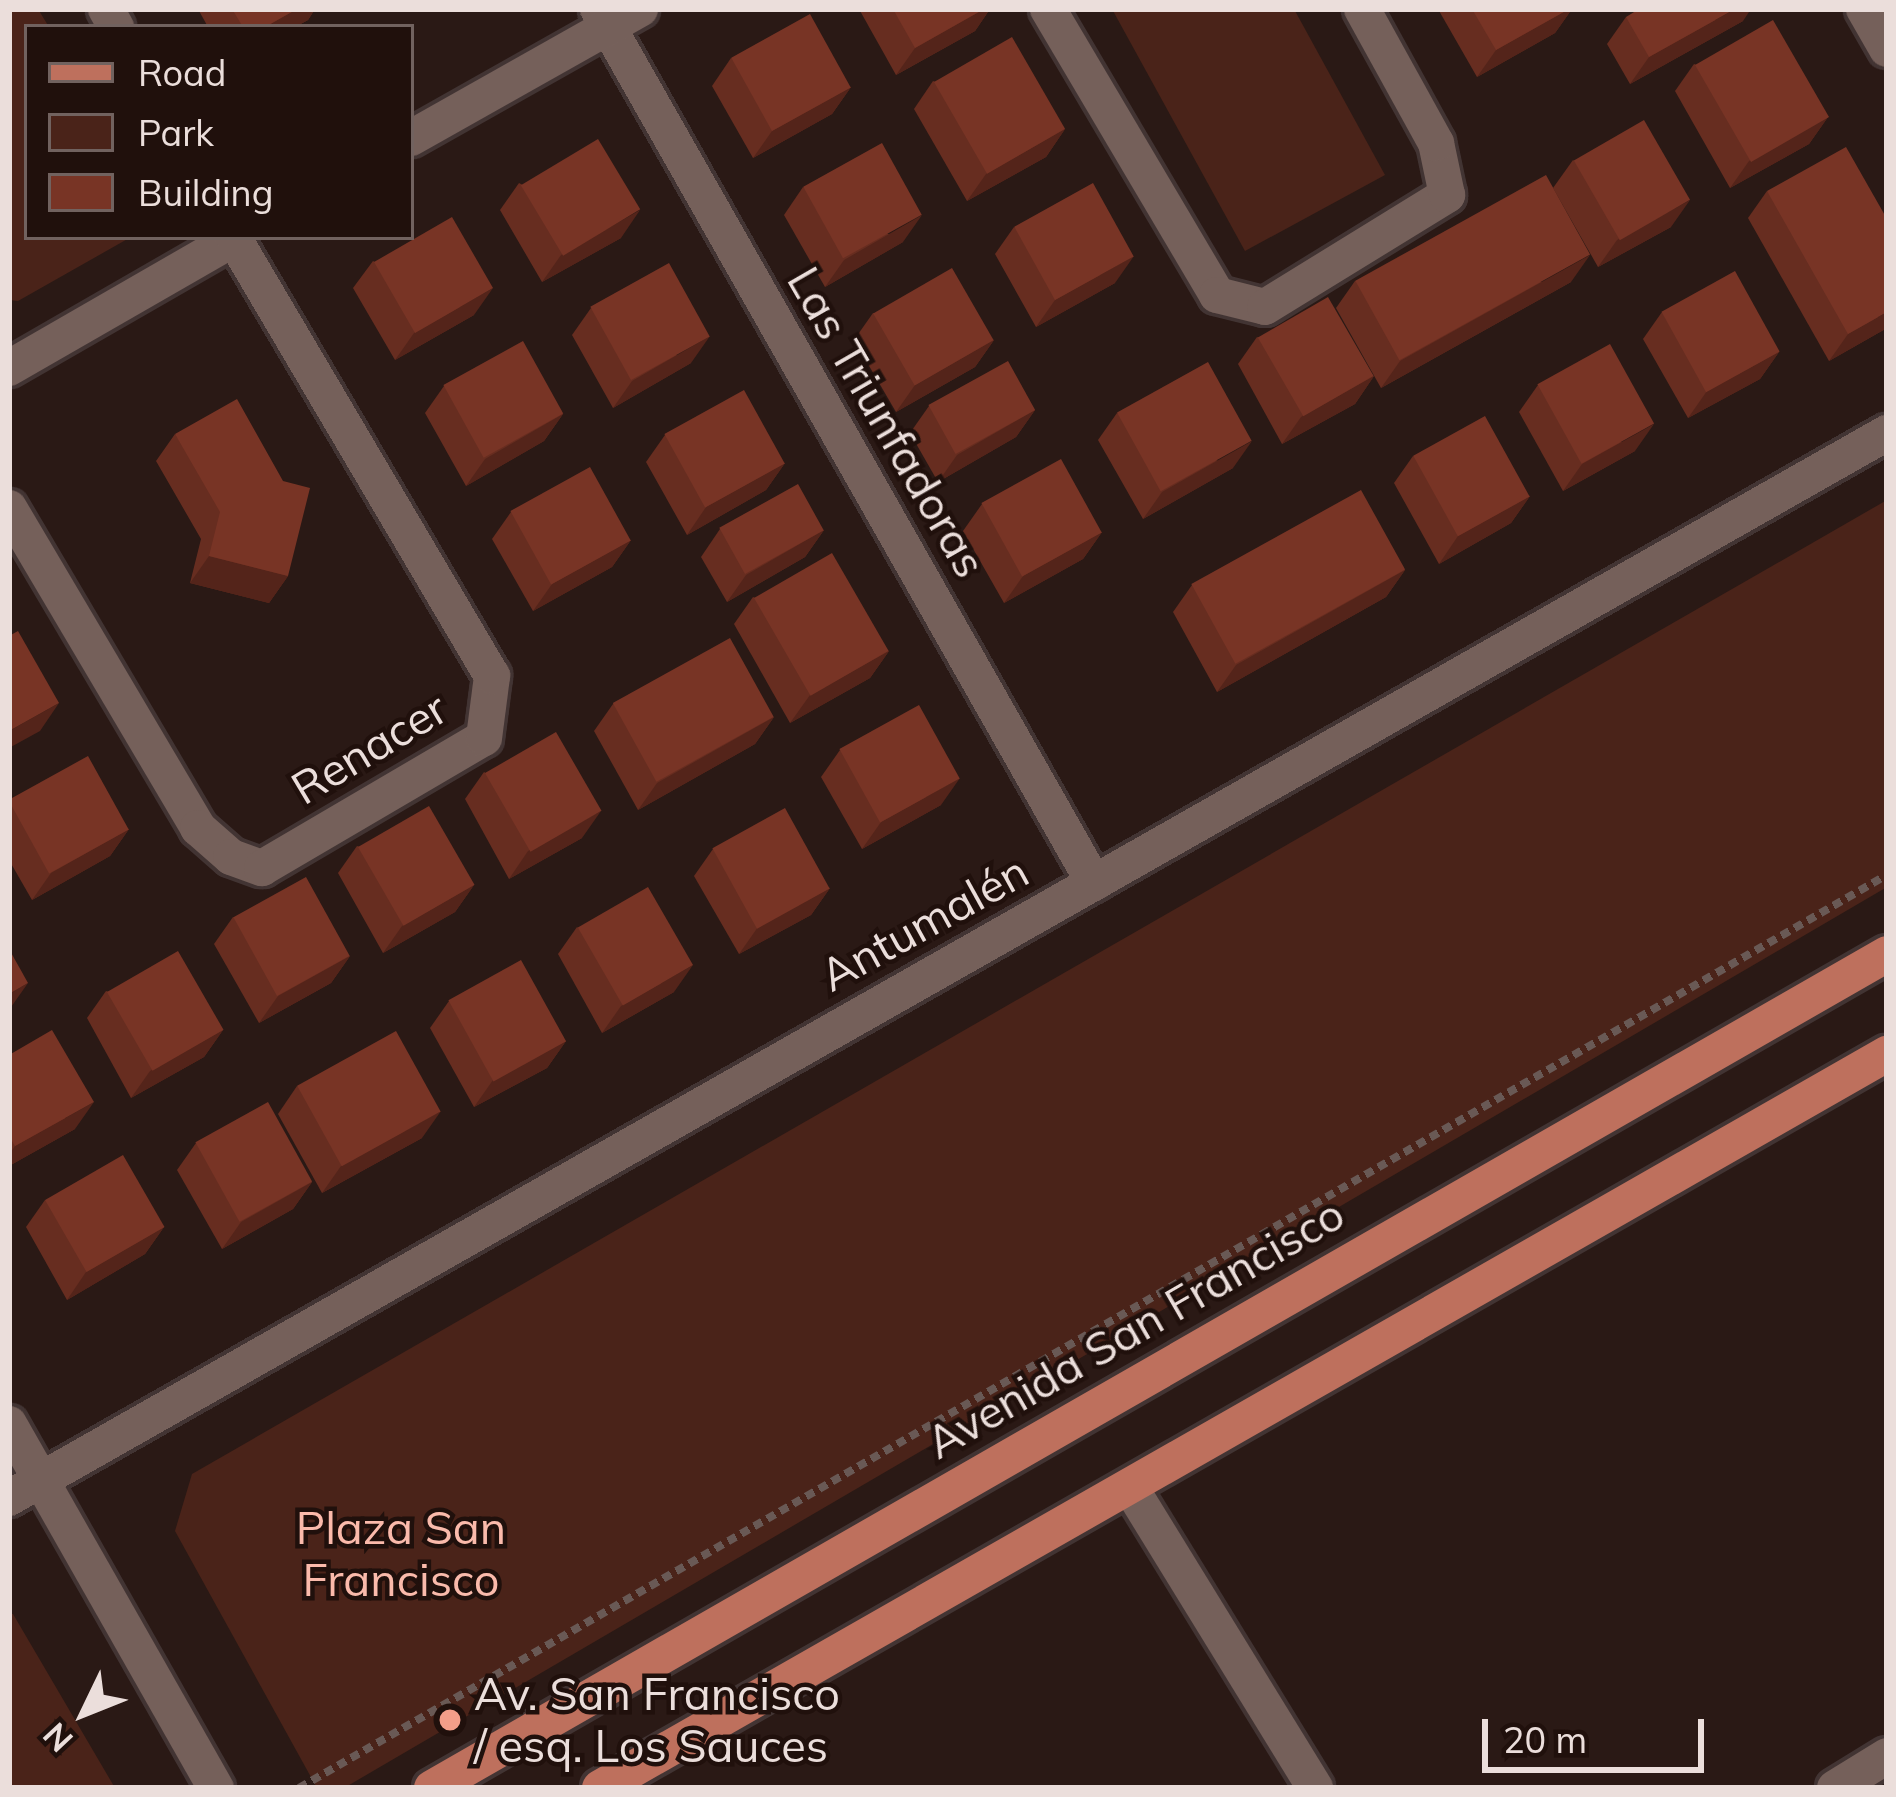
<!DOCTYPE html>
<html>
<head>
<meta charset="utf-8">
<style>
	body { margin:0 }
	#map { position:relative; width:1896px; height:1797px; overflow:hidden; background:#2a1915; font-family:Mulish,sans-serif }
	div>[style] { position:absolute }
	[style*='--x'] { left:calc(var(--x)*1px); top:calc(var(--y)*1px); width:calc(var(--w)*1px); rotate:calc(var(--a)*1deg) }
	.green>* { inset:0; background:#4a2319 }
	.path>* { height:8px; margin-top:-4px; transform-origin:0; background:repeating-linear-gradient(90deg,#695955 0 9px,transparent 0 15px) }
	.roads { filter:drop-shadow(3px 0 #423433) drop-shadow(-3px 0 #423433) drop-shadow(0 3px #423433) drop-shadow(0 -3px #423433) }
	.minor>* { height:36px; margin:-18px; padding:0 18px; transform-origin:18px; border-radius:18px; background:#75605a }
	.major>* { height:36px; margin:-18px; padding:0 18px; transform-origin:18px; border-radius:18px; background:#be705d }
	.wall>* { inset:0; background:#672d20 }
	.shaded-wall>* { inset:0; background:#54241a }
	.building>* { inset:0; background:#783425; transform-origin:0 0 }
	.dots>* { width:33px; height:33px; translate:-50% -50%; box-sizing:border-box; border:6px solid #20100c; border-radius:50% }
	span { translate:-50% -50%; white-space:nowrap; text-align:center; line-height:1.15; -webkit-text-stroke:9px #20100c; paint-order:stroke }
	.street-label { font-size:45px; color:#ebdedb }
	.park-label { font-size:45px; color:#fabaab }
	.poi-label { font-size:45px; color:#ebdedb }
	.left { translate:0 -50%; text-align:left }
	.frame { position:absolute; inset:0; border:12px solid #ebdedb; pointer-events:none }
	.legend { position:absolute; left:24px; top:24px; width:390px; height:216px; box-sizing:border-box; background:#20100c; border:3px solid #71625f; margin:0; padding:15px 21px; list-style:none; font-size:36px; color:#ebdedb }
	.legend li { display:flex; align-items:center; gap:24px; height:60px }
	.legend b { width:60px; border:3px solid #71625f }
	.north { position:absolute; left:24px; top:1653px; width:120px; height:120px; -webkit-text-stroke:9px #20100c; paint-order:stroke; rotate:227deg; font-size:33px; font-weight:700; line-height:48px; text-align:center; color:#ebdedb }
	.north::after { content:''; display:block; margin:auto; width:42px; height:54px; background:#ebdedb; clip-path:polygon(50% 0,100% 100%,50% 72%,0 100%) }
	.scale { position:absolute; left:1482px; top:1719px; width:222px; height:54px; box-sizing:border-box; border:6px solid #ebdedb; border-top:0; padding-left:15px; font-size:36px; line-height:42px; white-space:nowrap; color:#ebdedb; -webkit-text-stroke:9px #20100c; paint-order:stroke }
</style>
</head>
<body>
<div id="map">
	<div class="green">
		<div style="clip-path:polygon(9px 9px,38px 9px,49px 27px,27px 27px,27px 237px,131px 237px,18px 301px,9px 300px)"></div>
		<div style="clip-path:polygon(1112px 9px,1294px 9px,1385px 175px,1245px 251px)"></div>
		<div style="clip-path:polygon(1887px 500px,1887px 887px,344px 1788px,317px 1788px,175px 1531px,192px 1474px)"></div>
		<div style="clip-path:polygon(9px 1614px,13px 1614px,115px 1788px,9px 1788px)"></div>
	</div>
	<div class="path">
		<div style="--x:299;--y:1788;--w:1832;--a:-29.9"></div>
	</div>
	<div class="roads">
		<div class="minor">
			<div style="--x:106;--y:9;--w:21;--a:61"></div>
			<div style="--x:598;--y:9;--w:1005;--a:60.42"></div>
			<div style="--x:1048;--y:9;--w:332;--a:59.4"></div>
			<div style="--x:1217;--y:295;--w:49;--a:14"></div>
			<div style="--x:1265;--y:307;--w:214;--a:-31.6"></div>
			<div style="--x:1447;--y:195;--w:53;--a:-101.9"></div>
			<div style="--x:1436;--y:143;--w:153;--a:-118.9"></div>
			<div style="--x:1864;--y:9;--w:46;--a:60.1"></div>
			<div style="--x:411;--y:138;--w:263;--a:-29.4"></div>
			<div style="--x:9;--y:368;--w:263;--a:-29.9"></div>
			<div style="--x:9;--y:508;--w:372;--a:59.4"></div>
			<div style="--x:198;--y:828;--w:44;--a:41.3"></div>
			<div style="--x:231;--y:857;--w:33;--a:20"></div>
			<div style="--x:262;--y:868;--w:257;--a:-30.4"></div>
			<div style="--x:484;--y:738;--w:63;--a:-82.6"></div>
			<div style="--x:492;--y:676;--w:510;--a:-120.54"></div>
			<div style="--x:9;--y:1424;--w:419;--a:60.4"></div>
			<div style="--x:1130;--y:1487;--w:353;--a:58.4"></div>
			<div style="--x:9;--y:1498;--w:2159;--a:-29.56"></div>
			<div style="--x:1835;--y:1788;--w:61;--a:-31.6"></div>
		</div>
		<div class="major">
			<div style="--x:432;--y:1788;--w:1677;--a:-29.82"></div>
			<div style="--x:600;--y:1788;--w:1482;--a:-29.7"></div>
		</div>
	</div>
	<div class="wall">
		<div style="clip-path:polygon(198px 9px,315px 9px,308px 20px,295px 27px,208px 27px)"></div>
		<div style="clip-path:polygon(859px 9px,990px 9px,975px 31px,896px 75px)"></div>
		<div style="clip-path:polygon(1438px 9px,1572px 9px,1555px 33px,1477px 77px)"></div>
		<div style="clip-path:polygon(1626px 17px,1743px 21px,1630px 84px,1607px 44px)"></div>
		<div style="clip-path:polygon(731px 58px,851px 87px,832px 114px,753px 158px,712px 86px)"></div>
		<div style="clip-path:polygon(1694px 64px,1828px 117px,1809px 144px,1730px 188px,1675px 91px)"></div>
		<div style="clip-path:polygon(933px 81px,1065px 129px,1046px 157px,967px 201px,914px 109px)"></div>
		<div style="clip-path:polygon(1573px 160px,1671px 227px,1598px 267px,1553px 188px)"></div>
		<div style="clip-path:polygon(519px 183px,621px 238px,542px 282px,500px 210px)"></div>
		<div style="clip-path:polygon(803px 187px,903px 242px,825px 287px,784px 215px)"></div>
		<div style="clip-path:polygon(1767px 191px,1887px 328px,1829px 361px,1748px 218px)"></div>
		<div style="clip-path:polygon(1014px 227px,1115px 283px,1036px 327px,995px 254px)"></div>
		<div style="clip-path:polygon(373px 261px,474px 315px,395px 360px,353px 288px)"></div>
		<div style="clip-path:polygon(1355px 281px,1571px 282px,1381px 388px,1336px 308px)"></div>
		<div style="clip-path:polygon(591px 308px,691px 363px,613px 408px,572px 335px)"></div>
		<div style="clip-path:polygon(1662px 312px,1779px 352px,1760px 379px,1688px 418px,1643px 339px)"></div>
		<div style="clip-path:polygon(873px 313px,994px 340px,975px 367px,896px 412px,854px 340px)"></div>
		<div style="clip-path:polygon(1257px 337px,1374px 376px,1355px 404px,1282px 444px,1238px 364px)"></div>
		<div style="clip-path:polygon(1538px 385px,1635px 451px,1563px 491px,1519px 412px)"></div>
		<div style="clip-path:polygon(444px 386px,563px 414px,544px 441px,466px 486px,425px 413px)"></div>
		<div style="clip-path:polygon(929px 406px,1035px 410px,1016px 437px,938px 482px,910px 433px)"></div>
		<div style="clip-path:polygon(1117px 413px,1233px 468px,1143px 519px,1098px 440px)"></div>
		<div style="clip-path:polygon(175px 434px,288px 576px,269px 603px,190px 583px,201px 539px,156px 461px)"></div>
		<div style="clip-path:polygon(665px 435px,785px 463px,766px 490px,687px 535px,646px 462px)"></div>
		<div style="clip-path:polygon(1413px 456px,1530px 496px,1511px 523px,1439px 564px,1394px 483px)"></div>
		<div style="clip-path:polygon(982px 504px,1102px 532px,1083px 559px,1004px 603px,963px 531px)"></div>
		<div style="clip-path:polygon(511px 512px,631px 540px,612px 567px,533px 611px,492px 539px)"></div>
		<div style="clip-path:polygon(720px 529px,824px 530px,805px 557px,727px 602px,701px 557px)"></div>
		<div style="clip-path:polygon(1405px 570px,1386px 597px,1217px 692px,1173px 612px,1192px 585px)"></div>
		<div style="clip-path:polygon(753px 597px,889px 651px,870px 678px,790px 723px,734px 624px)"></div>
		<div style="clip-path:polygon(613px 704px,774px 717px,755px 744px,638px 810px,594px 731px)"></div>
		<div style="clip-path:polygon(840px 750px,941px 805px,862px 849px,821px 777px)"></div>
		<div style="clip-path:polygon(484px 772px,582px 838px,509px 879px,465px 799px)"></div>
		<div style="clip-path:polygon(9px 801px,129px 829px,110px 856px,32px 900px,9px 860px)"></div>
		<div style="clip-path:polygon(357px 846px,474px 885px,455px 912px,383px 953px,338px 873px)"></div>
		<div style="clip-path:polygon(713px 849px,830px 888px,811px 915px,739px 954px,694px 876px)"></div>
		<div style="clip-path:polygon(233px 917px,350px 956px,331px 983px,259px 1023px,214px 944px)"></div>
		<div style="clip-path:polygon(577px 927px,674px 992px,602px 1033px,558px 954px)"></div>
		<div style="clip-path:polygon(106px 991px,223px 1030px,204px 1057px,131px 1098px,87px 1018px)"></div>
		<div style="clip-path:polygon(449px 1001px,566px 1041px,547px 1068px,474px 1107px,430px 1028px)"></div>
		<div style="clip-path:polygon(9px 1055px,75px 1129px,9px 1166px)"></div>
		<div style="clip-path:polygon(297px 1086px,422px 1138px,322px 1193px,278px 1114px)"></div>
		<div style="clip-path:polygon(196px 1143px,312px 1182px,293px 1209px,222px 1249px,177px 1170px)"></div>
		<div style="clip-path:polygon(45px 1200px,164px 1227px,145px 1254px,67px 1300px,26px 1227px)"></div>
	</div>
	<div class="shaded-wall">
		<div style="clip-path:polygon(297px 9px,315px 9px,308px 20px,295px 27px,265px 27px)"></div>
		<div style="clip-path:polygon(984px 9px,990px 9px,975px 31px,896px 75px,915px 48px)"></div>
		<div style="clip-path:polygon(1569px 9px,1572px 9px,1555px 33px,1477px 77px,1496px 50px)"></div>
		<div style="clip-path:polygon(1735px 9px,1751px 9px,1743px 21px,1630px 84px,1649px 57px)"></div>
		<div style="clip-path:polygon(851px 87px,832px 114px,753px 158px,772px 131px)"></div>
		<div style="clip-path:polygon(1828px 117px,1809px 144px,1730px 188px,1749px 161px)"></div>
		<div style="clip-path:polygon(1065px 129px,1046px 157px,967px 201px,986px 174px)"></div>
		<div style="clip-path:polygon(1690px 200px,1671px 227px,1598px 267px,1617px 240px)"></div>
		<div style="clip-path:polygon(640px 210px,621px 238px,542px 282px,561px 255px)"></div>
		<div style="clip-path:polygon(922px 215px,903px 242px,825px 287px,844px 260px)"></div>
		<div style="clip-path:polygon(1590px 255px,1571px 282px,1381px 388px,1400px 361px)"></div>
		<div style="clip-path:polygon(1134px 256px,1115px 283px,1036px 327px,1055px 300px)"></div>
		<div style="clip-path:polygon(493px 288px,474px 315px,395px 360px,414px 333px)"></div>
		<div style="clip-path:polygon(1887px 312px,1887px 328px,1829px 361px,1848px 334px)"></div>
		<div style="clip-path:polygon(710px 336px,691px 363px,613px 408px,632px 381px)"></div>
		<div style="clip-path:polygon(994px 340px,975px 367px,896px 412px,915px 385px)"></div>
		<div style="clip-path:polygon(1779px 352px,1760px 379px,1688px 418px,1707px 391px)"></div>
		<div style="clip-path:polygon(1374px 376px,1355px 404px,1282px 444px,1301px 417px)"></div>
		<div style="clip-path:polygon(1035px 410px,1016px 437px,938px 482px,957px 455px)"></div>
		<div style="clip-path:polygon(563px 414px,544px 441px,466px 486px,485px 459px)"></div>
		<div style="clip-path:polygon(1654px 424px,1635px 451px,1563px 491px,1582px 464px)"></div>
		<div style="clip-path:polygon(1252px 441px,1233px 468px,1143px 519px,1162px 492px)"></div>
		<div style="clip-path:polygon(785px 463px,766px 490px,687px 535px,706px 507px)"></div>
		<div style="clip-path:polygon(1530px 496px,1511px 523px,1439px 564px,1458px 536px)"></div>
		<div style="clip-path:polygon(824px 530px,805px 557px,727px 602px,746px 575px)"></div>
		<div style="clip-path:polygon(1102px 532px,1083px 559px,1004px 603px,1023px 576px)"></div>
		<div style="clip-path:polygon(631px 540px,612px 567px,533px 611px,552px 584px)"></div>
		<div style="clip-path:polygon(209px 556px,288px 576px,269px 603px,190px 583px)"></div>
		<div style="clip-path:polygon(1405px 570px,1386px 597px,1217px 692px,1236px 665px)"></div>
		<div style="clip-path:polygon(889px 651px,870px 678px,790px 723px,810px 695px)"></div>
		<div style="clip-path:polygon(59px 703px,40px 731px,9px 748px,9px 731px)"></div>
		<div style="clip-path:polygon(774px 717px,755px 744px,638px 810px,657px 783px)"></div>
		<div style="clip-path:polygon(960px 778px,941px 805px,862px 849px,881px 822px)"></div>
		<div style="clip-path:polygon(601px 811px,582px 838px,509px 879px,528px 851px)"></div>
		<div style="clip-path:polygon(129px 829px,110px 856px,32px 900px,51px 873px)"></div>
		<div style="clip-path:polygon(474px 885px,455px 912px,383px 953px,402px 926px)"></div>
		<div style="clip-path:polygon(830px 888px,811px 915px,739px 954px,758px 927px)"></div>
		<div style="clip-path:polygon(350px 956px,331px 983px,259px 1023px,278px 996px)"></div>
		<div style="clip-path:polygon(693px 965px,674px 992px,602px 1033px,621px 1006px)"></div>
		<div style="clip-path:polygon(28px 983px,9px 1010px,9px 994px)"></div>
		<div style="clip-path:polygon(223px 1030px,204px 1057px,131px 1098px,150px 1071px)"></div>
		<div style="clip-path:polygon(566px 1041px,547px 1068px,474px 1107px,493px 1080px)"></div>
		<div style="clip-path:polygon(94px 1102px,75px 1129px,9px 1166px,9px 1155px,15px 1146px)"></div>
		<div style="clip-path:polygon(441px 1111px,422px 1138px,322px 1193px,341px 1166px)"></div>
		<div style="clip-path:polygon(312px 1182px,293px 1209px,222px 1249px,241px 1222px)"></div>
		<div style="clip-path:polygon(164px 1227px,145px 1254px,67px 1300px,86px 1272px)"></div>
	</div>
	<div class="building">
		<div style="clip-path:polygon(232px 9px,297px 9px,265px 27px,243px 27px)"></div>
		<div style="clip-path:polygon(893px 9px,984px 9px,915px 48px)"></div>
		<div style="clip-path:polygon(1472px 9px,1569px 9px,1496px 50px)"></div>
		<div style="clip-path:polygon(1639px 9px,1735px 9px,1649px 57px,1626px 17px)"></div>
		<div style="left:810px;top:14px;width:84px;height:90px;rotate:61deg"></div>
		<div style="left:1773px;top:20px;width:112px;height:90px;rotate:60deg"></div>
		<div style="left:1012px;top:37px;width:106px;height:90px;rotate:60deg"></div>
		<div style="left:1644px;top:120px;width:92px;height:81px;rotate:60deg"></div>
		<div style="left:598px;top:139px;width:82px;height:90px;rotate:59deg"></div>
		<div style="left:882px;top:143px;width:82px;height:90px;rotate:61deg"></div>
		<div style="clip-path:polygon(1846px 147px,1887px 219px,1887px 312px,1848px 334px,1767px 191px)"></div>
		<div style="left:1546px;top:175px;width:91px;height:218px;rotate:61deg"></div>
		<div style="left:1093px;top:183px;width:84px;height:90px;rotate:61deg"></div>
		<div style="left:452px;top:217px;width:82px;height:90px;rotate:60deg"></div>
		<div style="left:669px;top:263px;width:84px;height:90px;rotate:61deg"></div>
		<div style="left:952px;top:268px;width:83px;height:91px;rotate:60deg"></div>
		<div style="left:1735px;top:271px;width:92px;height:84px;rotate:61deg"></div>
		<div style="left:1328px;top:297px;width:91px;height:81px;rotate:60deg"></div>
		<div style="left:523px;top:341px;width:83px;height:91px;rotate:61deg"></div>
		<div style="left:1610px;top:344px;width:91px;height:83px;rotate:61deg"></div>
		<div style="left:1008px;top:361px;width:56px;height:91px;rotate:61deg"></div>
		<div style="left:1208px;top:362px;width:90px;height:104px;rotate:61deg"></div>
		<div style="left:744px;top:390px;width:84px;height:91px;rotate:61deg"></div>
		<div style="clip-path:polygon(237px 399px,283px 481px,310px 488px,288px 576px,209px 556px,220px 512px,175px 434px)"></div>
		<div style="left:1485px;top:416px;width:92px;height:82px;rotate:61deg"></div>
		<div style="left:1061px;top:459px;width:84px;height:91px;rotate:61deg"></div>
		<div style="left:590px;top:467px;width:84px;height:91px;rotate:61deg"></div>
		<div style="left:798px;top:484px;width:53px;height:90px;rotate:61deg"></div>
		<div style="left:1361px;top:490px;width:91px;height:194px;rotate:61deg"></div>
		<div style="left:832px;top:553px;width:113px;height:90px;rotate:60deg"></div>
		<div style="clip-path:polygon(18px 631px,59px 703px,9px 731px,9px 636px)"></div>
		<div style="left:730px;top:638px;width:90px;height:134px;rotate:61deg"></div>
		<div style="left:919px;top:705px;width:84px;height:91px;rotate:61deg"></div>
		<div style="left:556px;top:732px;width:91px;height:82px;rotate:60deg"></div>
		<div style="left:88px;top:756px;width:84px;height:91px;rotate:61deg"></div>
		<div style="left:429px;top:806px;width:91px;height:82px;rotate:60deg"></div>
		<div style="left:785px;top:808px;width:92px;height:83px;rotate:61deg"></div>
		<div style="left:306px;top:877px;width:90px;height:83px;rotate:61deg"></div>
		<div style="left:648px;top:887px;width:90px;height:81px;rotate:60deg"></div>
		<div style="clip-path:polygon(9px 949px,28px 983px,9px 994px)"></div>
		<div style="left:178px;top:951px;width:91px;height:82px;rotate:60deg"></div>
		<div style="left:521px;top:960px;width:93px;height:83px;rotate:61deg"></div>
		<div style="clip-path:polygon(52px 1030px,94px 1102px,15px 1146px,9px 1136px,9px 1055px)"></div>
		<div style="left:396px;top:1031px;width:92px;height:113px;rotate:61deg"></div>
		<div style="left:268px;top:1102px;width:91px;height:83px;rotate:61deg"></div>
		<div style="left:123px;top:1155px;width:83px;height:90px;rotate:60deg"></div>
	</div>
	<div class="dots">
		<div style="left:450px;top:1720px;background:#f49e89"></div>
	</div>
	<div class="street-label">
		<span style="left:887px;top:422px;rotate:60deg">Las Triunfadoras</span>
		<span style="left:369px;top:748px;rotate:-31deg">Renacer</span>
		<span style="left:924px;top:923px;rotate:-29deg">Antumalén</span>
		<span style="left:1135px;top:1328px;rotate:-30deg">Avenida San Francisco</span>
	</div>
	<div class="park-label">
		<span style="left:401px;top:1554px">Plaza San<br>Francisco</span>
	</div>
	<div class="poi-label">
		<span class="left" style="left:474px;top:1720px">Av. San Francisco<br>/ esq. Los Sauces</span>
	</div>
	<div class="frame"></div>
	<ul class="legend">
	<li><b style="height:15px;background:#be705d"></b>Road</li>
	<li><b style="height:33px;background:#4a2319"></b>Park</li>
	<li><b style="height:33px;background:#783425"></b>Building</li>
	</ul>
	<div class="north">N</div>
	<div class="scale">20 m</div>
</div>
</body>
</html>
